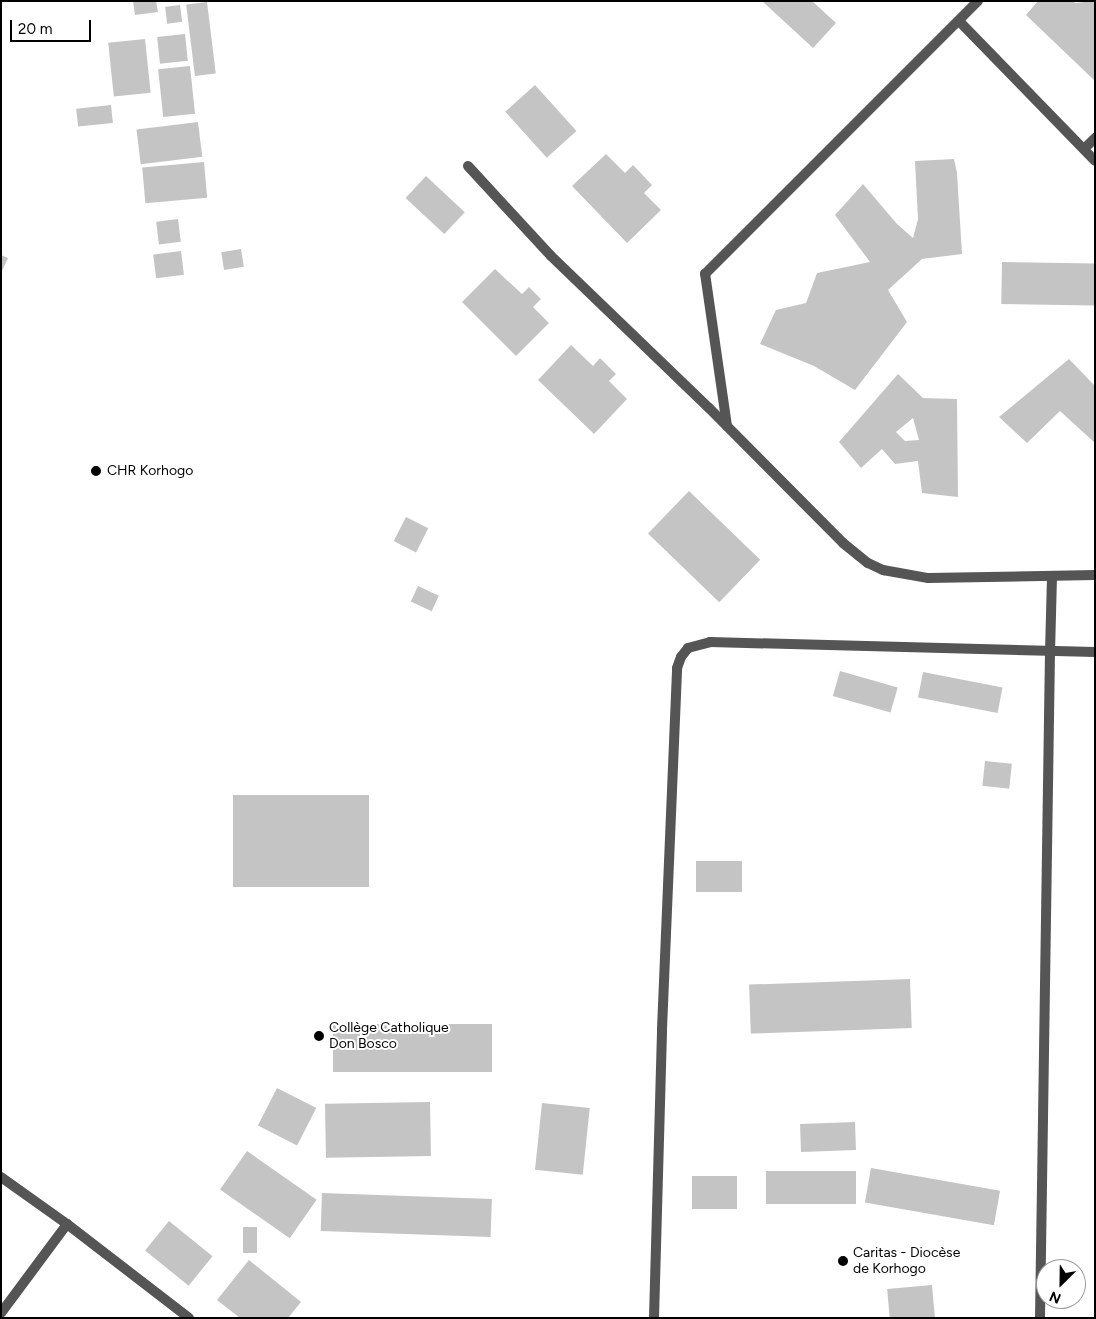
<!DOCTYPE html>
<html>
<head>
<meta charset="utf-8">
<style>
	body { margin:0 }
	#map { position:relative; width:1096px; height:1319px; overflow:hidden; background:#fff; font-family:Figtree,sans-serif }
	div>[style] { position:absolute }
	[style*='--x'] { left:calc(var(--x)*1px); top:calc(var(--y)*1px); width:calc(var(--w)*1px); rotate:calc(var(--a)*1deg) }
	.building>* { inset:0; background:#c4c4c4; transform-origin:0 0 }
	.service>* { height:10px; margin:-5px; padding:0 5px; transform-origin:5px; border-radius:5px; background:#555 }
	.minor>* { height:10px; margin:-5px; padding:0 5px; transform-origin:5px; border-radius:5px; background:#555 }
	.dots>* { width:14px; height:14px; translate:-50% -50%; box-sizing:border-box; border:2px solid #fff; border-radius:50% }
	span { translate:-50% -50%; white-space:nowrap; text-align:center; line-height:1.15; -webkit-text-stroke:4px #fff; paint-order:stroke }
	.poi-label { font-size:14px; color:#000 }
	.left { translate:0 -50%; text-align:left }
	.frame { position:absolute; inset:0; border:2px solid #000; pointer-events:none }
	.north { position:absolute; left:1036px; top:1259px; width:50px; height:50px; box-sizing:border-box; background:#fff; border:1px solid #999; border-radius:50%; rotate:203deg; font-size:14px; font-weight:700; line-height:20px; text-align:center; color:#000 }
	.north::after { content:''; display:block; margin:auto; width:18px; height:22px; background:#000; clip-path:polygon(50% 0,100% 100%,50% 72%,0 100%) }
	.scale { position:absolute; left:10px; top:20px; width:81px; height:22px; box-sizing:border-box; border:2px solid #000; border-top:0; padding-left:6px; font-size:15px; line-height:18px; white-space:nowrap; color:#000; -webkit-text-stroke:4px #fff; paint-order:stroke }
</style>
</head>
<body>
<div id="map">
	<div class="building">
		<div style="clip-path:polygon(133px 1px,156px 1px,158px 12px,135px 15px)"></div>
		<div style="clip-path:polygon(762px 1px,812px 1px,836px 23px,813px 48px)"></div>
		<div style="clip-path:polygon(1038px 1px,1073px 1px,1075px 3px,1095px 1px,1095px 81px,1026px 15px)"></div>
		<div style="left:207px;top:2px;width:72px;height:21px;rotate:83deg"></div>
		<div style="left:180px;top:5px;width:17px;height:15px;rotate:83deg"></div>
		<div style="left:185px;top:34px;width:27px;height:28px;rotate:84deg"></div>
		<div style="left:145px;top:39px;width:54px;height:37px;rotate:84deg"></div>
		<div style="left:190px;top:66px;width:48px;height:32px;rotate:84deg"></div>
		<div style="left:535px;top:85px;width:62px;height:40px;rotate:48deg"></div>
		<div style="left:111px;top:105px;width:18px;height:35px;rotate:84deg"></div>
		<div style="left:198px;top:122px;width:35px;height:62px;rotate:83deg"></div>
		<div style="clip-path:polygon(606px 154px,625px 173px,633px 165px,652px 185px,644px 193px,661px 210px,627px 243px,572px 186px)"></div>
		<div style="clip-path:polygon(954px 159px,957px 173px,962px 254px,922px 259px,888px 290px,907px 322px,855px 390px,814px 366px,760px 344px,776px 310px,806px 303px,817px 273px,870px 262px,835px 215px,863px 184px,897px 224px,913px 238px,918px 219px,915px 161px)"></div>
		<div style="left:204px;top:162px;width:36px;height:62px;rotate:85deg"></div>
		<div style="left:426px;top:176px;width:53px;height:30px;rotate:43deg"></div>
		<div style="left:178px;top:219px;width:23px;height:22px;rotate:83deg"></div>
		<div style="left:241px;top:249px;width:18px;height:20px;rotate:81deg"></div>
		<div style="left:181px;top:251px;width:24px;height:28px;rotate:83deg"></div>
		<div style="clip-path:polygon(1px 255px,8px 258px,1px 273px)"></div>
		<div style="left:1002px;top:262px;width:93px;height:42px;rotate:1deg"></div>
		<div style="clip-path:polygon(495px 269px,522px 294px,529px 287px,541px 299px,533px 307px,549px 323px,516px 356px,462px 302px)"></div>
		<div style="clip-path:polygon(571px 345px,593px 366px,600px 358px,616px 374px,609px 381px,627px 399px,594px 434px,538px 380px)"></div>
		<div style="clip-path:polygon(1069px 359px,1095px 386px,1095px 443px,1060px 411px,1027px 443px,999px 417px)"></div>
		<div style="clip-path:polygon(evenodd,898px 374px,923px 398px,957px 399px,958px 497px,922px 493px,918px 461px,895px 464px,882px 449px,861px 468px,839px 442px,898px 374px,913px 418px,919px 440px,905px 441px,896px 432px,913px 418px)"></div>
		<div style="left:689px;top:491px;width:99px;height:59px;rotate:44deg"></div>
		<div style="left:406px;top:517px;width:25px;height:27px;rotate:27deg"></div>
		<div style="left:418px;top:586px;width:23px;height:17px;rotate:25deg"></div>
		<div style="left:840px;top:671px;width:60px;height:26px;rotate:16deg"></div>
		<div style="left:923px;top:672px;width:81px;height:26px;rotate:11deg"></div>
		<div style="left:985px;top:761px;width:27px;height:25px;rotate:6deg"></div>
		<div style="left:233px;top:795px;width:136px;height:92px"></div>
		<div style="left:696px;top:861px;width:46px;height:31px"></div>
		<div style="left:910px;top:979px;width:49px;height:161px;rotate:88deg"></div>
		<div style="left:333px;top:1024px;width:159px;height:48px"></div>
		<div style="left:277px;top:1088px;width:44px;height:42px;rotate:27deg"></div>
		<div style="left:430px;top:1102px;width:54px;height:105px;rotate:89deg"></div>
		<div style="left:542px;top:1103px;width:48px;height:67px;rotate:6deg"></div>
		<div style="left:855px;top:1122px;width:28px;height:55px;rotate:88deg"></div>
		<div style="left:247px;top:1151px;width:85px;height:47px;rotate:35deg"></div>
		<div style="left:871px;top:1168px;width:131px;height:35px;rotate:10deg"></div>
		<div style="left:766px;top:1171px;width:90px;height:33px"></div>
		<div style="left:692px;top:1176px;width:45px;height:33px"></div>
		<div style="left:322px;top:1193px;width:170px;height:38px;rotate:2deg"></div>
		<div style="left:169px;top:1221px;width:56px;height:38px;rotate:39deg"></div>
		<div style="left:243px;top:1227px;width:14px;height:26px"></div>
		<div style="clip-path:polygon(249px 1260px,301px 1302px,288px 1318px,240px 1318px,217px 1300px)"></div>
		<div style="left:932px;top:1285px;width:33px;height:45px;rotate:85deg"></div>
	</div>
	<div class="service">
		<div style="--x:468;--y:166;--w:122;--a:47.3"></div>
		<div style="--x:551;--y:256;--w:219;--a:43.9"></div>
		<div style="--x:709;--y:408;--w:190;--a:45.2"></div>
		<div style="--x:843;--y:543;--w:32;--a:39"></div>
		<div style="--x:868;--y:563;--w:17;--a:25"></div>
		<div style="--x:883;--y:570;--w:46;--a:10.1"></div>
		<div style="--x:928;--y:578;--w:167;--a:-1"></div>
		<div style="--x:1050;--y:653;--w:76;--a:-88.5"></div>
	</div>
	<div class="minor">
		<div style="--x:959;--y:21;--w:195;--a:45.8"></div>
		<div style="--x:1084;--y:149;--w:16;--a:-45"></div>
		<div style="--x:727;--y:426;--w:154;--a:-98.2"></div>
		<div style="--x:705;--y:274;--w:386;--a:-45"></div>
		<div style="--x:1;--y:1177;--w:81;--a:35.5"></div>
		<div style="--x:67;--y:1224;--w:154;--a:37.6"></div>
		<div style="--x:1;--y:1313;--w:111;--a:-53.4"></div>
		<div style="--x:654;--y:1318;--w:289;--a:-88.4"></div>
		<div style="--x:662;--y:1029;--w:361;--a:-87.6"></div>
		<div style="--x:677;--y:668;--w:12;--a:-70"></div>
		<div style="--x:681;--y:657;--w:11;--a:-52"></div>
		<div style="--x:688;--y:648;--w:23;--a:-15"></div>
		<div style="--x:710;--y:642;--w:385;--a:1.5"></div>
		<div style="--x:1040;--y:1318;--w:665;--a:-89.14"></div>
	</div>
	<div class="dots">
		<div style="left:96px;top:471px;background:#000"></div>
		<div style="left:319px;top:1036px;background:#000"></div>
		<div style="left:843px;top:1261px;background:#000"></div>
	</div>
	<div class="poi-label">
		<span class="left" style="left:107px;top:471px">CHR Korhogo</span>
		<span class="left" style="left:329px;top:1036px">Collège Catholique<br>Don Bosco</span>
		<span class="left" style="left:853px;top:1261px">Caritas - Diocèse<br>de Korhogo</span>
	</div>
	<div class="frame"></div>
	<div class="north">N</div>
	<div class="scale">20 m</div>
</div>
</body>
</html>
